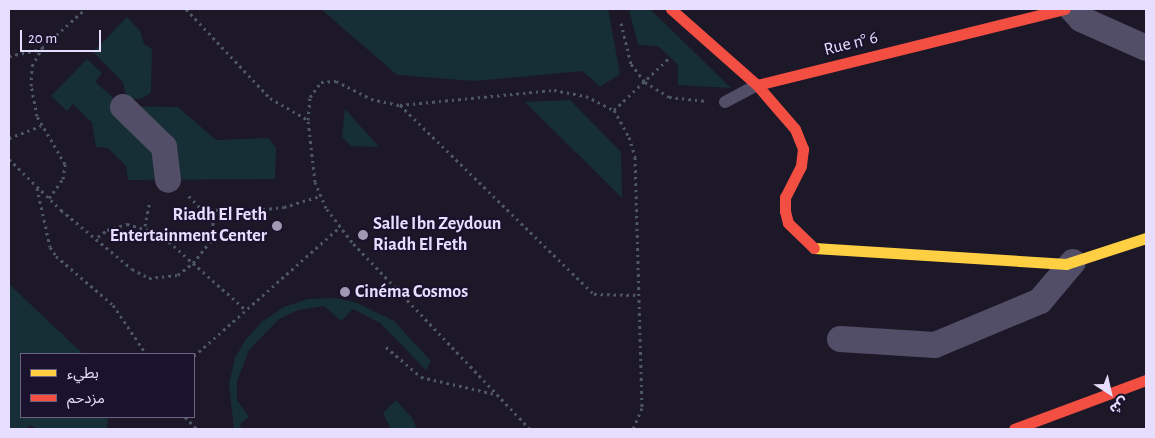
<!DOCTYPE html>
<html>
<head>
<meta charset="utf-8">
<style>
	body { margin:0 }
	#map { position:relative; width:1155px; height:438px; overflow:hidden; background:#1d1827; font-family:"Alegreya Sans","Noto Sans Arabic",sans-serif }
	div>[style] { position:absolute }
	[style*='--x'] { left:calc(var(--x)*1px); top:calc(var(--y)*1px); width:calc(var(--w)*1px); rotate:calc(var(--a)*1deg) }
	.green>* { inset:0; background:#162e35 }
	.path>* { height:3px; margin-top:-1.5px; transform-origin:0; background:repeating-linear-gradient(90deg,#4e5768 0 2.5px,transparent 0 6.5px) }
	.lane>* { height:12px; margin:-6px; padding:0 6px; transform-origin:6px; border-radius:6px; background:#534e67 }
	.street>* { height:26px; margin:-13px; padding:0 13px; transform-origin:13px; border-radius:13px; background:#534e67 }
	.slow>* { height:11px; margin:-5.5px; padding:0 5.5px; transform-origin:5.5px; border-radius:5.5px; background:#ffcf43 }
	.jam>* { height:11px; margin:-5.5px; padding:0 5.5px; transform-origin:5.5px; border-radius:5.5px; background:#f24e42 }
	.dots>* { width:14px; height:14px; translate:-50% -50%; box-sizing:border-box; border:2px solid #1b122d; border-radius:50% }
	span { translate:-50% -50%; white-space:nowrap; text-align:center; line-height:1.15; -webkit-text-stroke:4px #1b122d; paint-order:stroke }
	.street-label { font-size:18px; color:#e7deff }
	.poi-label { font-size:18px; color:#e7deff; font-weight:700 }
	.right { translate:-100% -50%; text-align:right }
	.left { translate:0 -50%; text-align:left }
	.frame { position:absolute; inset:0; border:10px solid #e7deff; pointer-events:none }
	.legend { position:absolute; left:20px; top:353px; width:175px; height:65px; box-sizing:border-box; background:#1b122d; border:1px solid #6d6481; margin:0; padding:6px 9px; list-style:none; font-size:15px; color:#e7deff }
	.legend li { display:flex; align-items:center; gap:10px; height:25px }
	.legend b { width:25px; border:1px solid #6d6481 }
	.north { position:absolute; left:1085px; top:368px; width:50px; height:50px; -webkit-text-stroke:4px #1b122d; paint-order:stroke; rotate:145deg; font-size:14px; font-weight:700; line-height:20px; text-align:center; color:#e7deff }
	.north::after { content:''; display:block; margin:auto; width:18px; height:22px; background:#e7deff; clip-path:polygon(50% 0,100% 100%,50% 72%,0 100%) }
	.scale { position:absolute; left:20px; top:30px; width:81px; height:22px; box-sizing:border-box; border:2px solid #e7deff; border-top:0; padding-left:6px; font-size:15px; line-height:18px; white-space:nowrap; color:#e7deff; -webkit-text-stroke:4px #1b122d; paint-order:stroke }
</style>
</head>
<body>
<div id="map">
	<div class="green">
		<div style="clip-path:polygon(321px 9px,608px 9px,620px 74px,600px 87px,583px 71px,475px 81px,397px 75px)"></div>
		<div style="clip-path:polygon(629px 9px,650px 9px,731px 88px,678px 85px,678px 65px,670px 57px,658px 46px,638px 45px)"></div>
		<div style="clip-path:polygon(127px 17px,140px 31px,144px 44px,152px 49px,151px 93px,143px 98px,132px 99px,125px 93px,123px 82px,93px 52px)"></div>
		<div style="clip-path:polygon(87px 59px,102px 73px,95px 82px,123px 106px,178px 107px,216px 140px,269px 138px,276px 148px,275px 179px,128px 180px,126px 166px,108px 148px,96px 147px,92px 123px,73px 104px,67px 111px,51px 96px)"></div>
		<div style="clip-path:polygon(570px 100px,621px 152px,622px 198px,525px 102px)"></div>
		<div style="clip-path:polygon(345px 109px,379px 147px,351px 146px,342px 137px)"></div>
		<div style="clip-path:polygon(9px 284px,83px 354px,21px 354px,21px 417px,108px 417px,107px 429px,36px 429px,31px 425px,26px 429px,9px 429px)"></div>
		<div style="clip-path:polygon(334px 298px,355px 302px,394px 321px,431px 361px,426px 370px,380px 323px,353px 309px,341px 321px,324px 306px,298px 310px,279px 319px,249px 350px,237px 381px,237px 400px,249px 417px,240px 424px,242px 429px,234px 429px,229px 384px,235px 358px,246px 339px,263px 321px,284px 307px,308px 299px)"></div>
		<div style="clip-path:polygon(396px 400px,412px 418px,417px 429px,391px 429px,383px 413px)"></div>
	</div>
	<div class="path">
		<div style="--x:186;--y:9;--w:122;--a:46.7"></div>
		<div style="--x:270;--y:98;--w:44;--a:30.1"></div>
		<div style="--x:621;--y:23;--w:42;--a:76.3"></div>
		<div style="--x:631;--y:64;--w:23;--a:52"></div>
		<div style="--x:645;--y:82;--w:28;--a:32"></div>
		<div style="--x:669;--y:97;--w:38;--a:6"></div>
		<div style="--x:9;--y:56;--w:34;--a:-12"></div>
		<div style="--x:400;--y:105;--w:271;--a:44.3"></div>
		<div style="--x:594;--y:294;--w:43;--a:1.3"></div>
		<div style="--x:614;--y:110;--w:77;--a:-43.4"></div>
		<div style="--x:9;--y:138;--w:34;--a:-21"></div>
		<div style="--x:9;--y:159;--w:73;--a:44.4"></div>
		<div style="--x:61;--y:210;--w:92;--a:39.7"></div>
		<div style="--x:132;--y:269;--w:19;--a:28"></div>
		<div style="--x:149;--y:278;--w:29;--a:-6"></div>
		<div style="--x:178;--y:275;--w:19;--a:-39"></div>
		<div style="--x:193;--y:263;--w:32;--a:-51"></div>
		<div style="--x:213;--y:238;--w:17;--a:-90"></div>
		<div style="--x:213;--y:221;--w:36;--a:-134"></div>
		<div style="--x:37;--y:188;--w:60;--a:77.6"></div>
		<div style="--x:50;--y:247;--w:11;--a:56"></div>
		<div style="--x:56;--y:256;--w:75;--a:40.7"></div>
		<div style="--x:113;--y:305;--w:59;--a:56"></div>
		<div style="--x:49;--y:198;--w:24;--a:-54"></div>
		<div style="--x:63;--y:179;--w:15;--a:-82"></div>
		<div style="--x:65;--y:164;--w:56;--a:-120.3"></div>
		<div style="--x:37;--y:116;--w:31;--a:-101"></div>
		<div style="--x:31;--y:86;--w:20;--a:-87"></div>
		<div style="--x:32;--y:66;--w:21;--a:-61"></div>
		<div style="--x:42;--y:48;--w:58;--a:-42.2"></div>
		<div style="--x:203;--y:208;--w:34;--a:7"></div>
		<div style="--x:237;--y:212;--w:47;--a:-6.1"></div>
		<div style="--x:284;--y:207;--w:39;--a:-17"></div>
		<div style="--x:145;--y:226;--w:26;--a:-79"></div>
		<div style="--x:98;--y:237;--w:11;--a:-38"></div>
		<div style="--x:107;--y:230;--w:21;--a:-17"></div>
		<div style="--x:127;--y:224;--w:33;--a:16"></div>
		<div style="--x:159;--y:233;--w:116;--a:41.5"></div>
		<div style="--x:386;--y:347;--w:46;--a:40.6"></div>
		<div style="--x:421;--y:377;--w:76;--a:12.9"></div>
		<div style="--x:194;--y:356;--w:195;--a:-41.5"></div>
		<div style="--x:185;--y:417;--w:17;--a:45"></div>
		<div style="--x:530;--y:429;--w:258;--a:-133.6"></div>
		<div style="--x:352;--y:242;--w:43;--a:-127.4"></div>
		<div style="--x:326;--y:208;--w:28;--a:-113"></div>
		<div style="--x:315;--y:182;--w:62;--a:-96.4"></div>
		<div style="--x:308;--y:120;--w:23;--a:-85"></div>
		<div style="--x:310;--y:97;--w:19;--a:-54"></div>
		<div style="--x:321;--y:82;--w:15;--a:-4"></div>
		<div style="--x:336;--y:81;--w:39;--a:27"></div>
		<div style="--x:371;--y:99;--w:30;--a:12"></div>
		<div style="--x:400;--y:105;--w:155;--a:-5.6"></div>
		<div style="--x:554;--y:90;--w:33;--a:11"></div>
		<div style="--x:586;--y:96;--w:31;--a:27"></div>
		<div style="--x:614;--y:110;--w:31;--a:61"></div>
		<div style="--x:629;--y:137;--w:21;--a:73"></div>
		<div style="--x:635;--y:157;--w:251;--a:88.4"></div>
		<div style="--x:642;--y:408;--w:23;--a:113"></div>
	</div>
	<div class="lane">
		<div style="--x:725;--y:102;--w:36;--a:-28"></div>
	</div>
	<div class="street">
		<div style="--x:1072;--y:9;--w:13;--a:48"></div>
		<div style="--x:1081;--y:19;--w:71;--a:24"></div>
		<div style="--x:123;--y:107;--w:57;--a:44.3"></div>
		<div style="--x:164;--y:147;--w:33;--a:83"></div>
		<div style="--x:840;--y:339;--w:95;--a:3.6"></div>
		<div style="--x:935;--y:345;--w:114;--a:-22.7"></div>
		<div style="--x:1040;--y:301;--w:51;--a:-49.8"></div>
	</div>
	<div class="slow">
		<div style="--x:814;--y:248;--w:253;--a:3.6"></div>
		<div style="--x:1066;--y:264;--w:84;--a:-18"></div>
	</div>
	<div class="jam">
		<div style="--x:671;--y:9;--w:115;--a:41.5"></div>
		<div style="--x:757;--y:85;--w:58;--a:49.2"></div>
		<div style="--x:795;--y:129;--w:22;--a:68"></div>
		<div style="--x:803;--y:149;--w:17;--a:97"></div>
		<div style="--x:801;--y:166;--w:35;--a:117"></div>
		<div style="--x:785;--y:197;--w:14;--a:90"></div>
		<div style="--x:785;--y:211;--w:12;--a:76"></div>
		<div style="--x:788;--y:223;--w:36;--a:44"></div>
		<div style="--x:757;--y:85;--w:317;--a:-13.9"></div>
		<div style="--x:1014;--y:429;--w:141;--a:-20.4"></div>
	</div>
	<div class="dots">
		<div style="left:277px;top:226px;background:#a099b3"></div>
		<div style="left:363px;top:235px;background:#a099b3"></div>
		<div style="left:345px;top:292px;background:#a099b3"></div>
	</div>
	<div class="street-label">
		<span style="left:851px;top:44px;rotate:-14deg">Rue n° 6</span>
	</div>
	<div class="poi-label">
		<span class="right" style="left:267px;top:226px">Riadh El Feth<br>Entertainment Center</span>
		<span class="left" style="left:373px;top:235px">Salle Ibn Zeydoun<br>Riadh El Feth</span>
		<span class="left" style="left:355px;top:292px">Cinéma Cosmos</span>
	</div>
	<div class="frame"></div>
	<ul class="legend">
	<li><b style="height:6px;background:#ffcf43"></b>بطيء</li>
	<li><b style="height:6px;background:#f24e42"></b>مزدحم</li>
	</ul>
	<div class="north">ش</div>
	<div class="scale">20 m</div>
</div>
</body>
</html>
